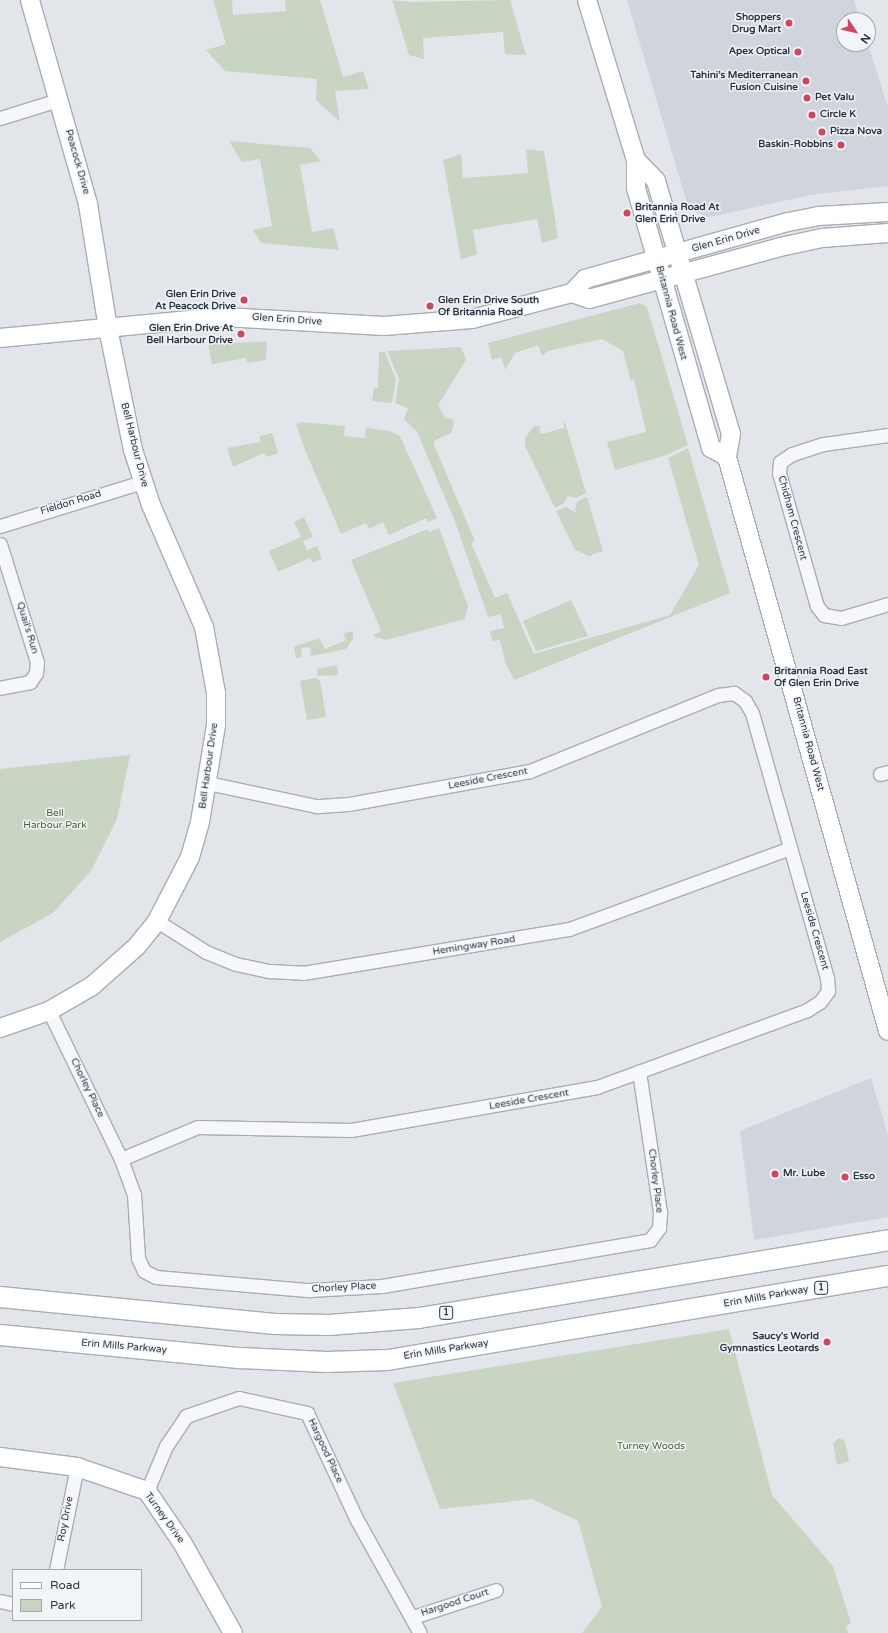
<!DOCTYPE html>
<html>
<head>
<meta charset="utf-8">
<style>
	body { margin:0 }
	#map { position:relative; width:888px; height:1633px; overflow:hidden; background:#e2e6eb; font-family:"Varela Round",sans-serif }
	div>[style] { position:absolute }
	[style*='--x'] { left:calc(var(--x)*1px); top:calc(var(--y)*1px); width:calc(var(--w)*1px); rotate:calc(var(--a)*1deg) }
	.built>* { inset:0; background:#d0d5dd }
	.green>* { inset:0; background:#c8d5c3 }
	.roads { filter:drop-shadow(1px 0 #a7adb6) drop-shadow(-1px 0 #a7adb6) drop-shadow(0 1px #a7adb6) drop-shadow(0 -1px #a7adb6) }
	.street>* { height:13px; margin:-6.5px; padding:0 6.5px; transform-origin:6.5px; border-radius:6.5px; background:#f5f7f9 }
	.secondary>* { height:18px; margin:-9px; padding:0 9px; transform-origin:9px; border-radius:9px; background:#fff }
	.primary>* { height:20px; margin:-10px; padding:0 10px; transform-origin:10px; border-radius:10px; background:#fff }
	.dots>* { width:11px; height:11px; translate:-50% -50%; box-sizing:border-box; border:2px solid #f2f5f8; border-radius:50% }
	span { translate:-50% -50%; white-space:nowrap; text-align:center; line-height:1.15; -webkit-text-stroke:3px #f2f5f8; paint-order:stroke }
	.shield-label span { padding:1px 3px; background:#f2f5f8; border:1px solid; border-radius:3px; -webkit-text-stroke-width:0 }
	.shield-label { font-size:9px; color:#2a3444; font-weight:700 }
	.poi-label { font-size:10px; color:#2a3444; font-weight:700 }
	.right { translate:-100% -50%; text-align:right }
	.left { translate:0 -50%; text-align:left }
	.street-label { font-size:10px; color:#2a3444 }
	.park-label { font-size:10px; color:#3f6036 }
	.legend { position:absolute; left:12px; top:1569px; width:130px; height:52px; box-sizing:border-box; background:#f2f5f8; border:1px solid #a2a8b0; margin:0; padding:5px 7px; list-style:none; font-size:12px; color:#2a3444 }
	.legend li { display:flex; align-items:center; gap:8px; height:20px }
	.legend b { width:20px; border:1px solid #a2a8b0 }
	.north { position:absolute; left:836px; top:12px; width:40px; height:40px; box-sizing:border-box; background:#f2f5f8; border:1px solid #a2a8b0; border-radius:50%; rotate:125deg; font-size:11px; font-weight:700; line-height:16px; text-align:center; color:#2a3444 }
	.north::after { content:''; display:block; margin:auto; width:14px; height:18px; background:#d3445e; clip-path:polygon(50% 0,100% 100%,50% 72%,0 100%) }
</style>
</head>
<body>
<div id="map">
	<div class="built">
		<div style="clip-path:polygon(627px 0,854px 0,860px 20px,844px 20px,844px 44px,868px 44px,888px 107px,888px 186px,811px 195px,709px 217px,689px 210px)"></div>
		<div style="clip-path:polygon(871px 1078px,888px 1135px,888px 1217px,754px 1240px,740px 1131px)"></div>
	</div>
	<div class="green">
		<div style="clip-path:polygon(213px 0,232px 0,233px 15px,286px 11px,285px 0,320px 0,343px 77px,363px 71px,369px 89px,335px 91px,340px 122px,316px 100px,317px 79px,225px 71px,206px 50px,226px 44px)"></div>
		<div style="clip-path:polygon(392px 0,409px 2px,510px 0,526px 55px,505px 54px,503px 32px,423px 38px,424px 59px,409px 55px)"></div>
		<div style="clip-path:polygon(229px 141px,310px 148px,321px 161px,300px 165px,312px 232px,333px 228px,339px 250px,261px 243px,253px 230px,272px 226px,260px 159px,242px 162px)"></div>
		<div style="clip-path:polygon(526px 149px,544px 151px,558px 238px,542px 243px,537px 219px,473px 230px,477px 254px,461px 260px,443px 160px,461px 154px,463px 178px,528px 173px)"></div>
		<div style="clip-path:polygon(640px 303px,647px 307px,688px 445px,667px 455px,615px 470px,607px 442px,646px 432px,634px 380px,631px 381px,623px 351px,602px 339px,548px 351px,542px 356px,538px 345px,515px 353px,505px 370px,501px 357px,492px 360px,488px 343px)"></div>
		<div style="clip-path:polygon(267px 342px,266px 360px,247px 363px,246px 358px,212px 364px,208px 343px)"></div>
		<div style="clip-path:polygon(461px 347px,466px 360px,438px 405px,445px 418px,452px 419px,454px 424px,451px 433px,434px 441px,434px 445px,475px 541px,471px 543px,495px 598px,507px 593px,534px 654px,670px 615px,699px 565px,668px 458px,688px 448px,730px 593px,514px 680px,505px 662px,500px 640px,492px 641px,490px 631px,504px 628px,501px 614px,488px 617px,454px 519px,417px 432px,404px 419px,408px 408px,395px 403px,399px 379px,387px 351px)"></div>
		<div style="clip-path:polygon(379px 352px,385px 352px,396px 380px,392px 403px,372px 401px,374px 388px,378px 388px)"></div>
		<div style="clip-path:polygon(564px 419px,586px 493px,576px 498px,568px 496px,564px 503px,555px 508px,525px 446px,525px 438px,534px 426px,539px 426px,541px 434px,564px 428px)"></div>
		<div style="clip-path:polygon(301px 422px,345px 426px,344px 436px,365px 438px,366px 428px,390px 431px,400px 436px,437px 518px,428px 522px,426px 518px,389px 535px,383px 522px,369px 529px,366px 523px,341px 534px,305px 450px,296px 424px)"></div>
		<div style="clip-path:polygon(272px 433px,278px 453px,267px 457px,264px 453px,233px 467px,227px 448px,260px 442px,260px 436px)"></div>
		<div style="clip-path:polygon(587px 497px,603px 551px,589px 556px,575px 550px,556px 511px,566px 507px,577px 513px,575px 508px,578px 501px)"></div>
		<div style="clip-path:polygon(304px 517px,313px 537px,303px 541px,307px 550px,317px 546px,322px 559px,313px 563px,310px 558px,278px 572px,269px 551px,301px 537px,294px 522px)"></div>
		<div style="clip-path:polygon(439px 528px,468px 606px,465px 619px,386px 640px,375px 637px,373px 635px,381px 631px,351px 560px,428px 529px,429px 532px)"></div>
		<div style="clip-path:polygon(571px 600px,588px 636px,536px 651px,523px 621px)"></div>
		<div style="clip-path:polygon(353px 631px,353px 639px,346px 649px,311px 656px,310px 647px,301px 648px,302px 657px,296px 658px,294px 647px,319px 638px,325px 649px,346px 640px,343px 634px)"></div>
		<div style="clip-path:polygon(337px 665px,338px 675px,318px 676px,317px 669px)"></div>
		<div style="clip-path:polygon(316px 678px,320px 681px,326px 717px,307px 720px,300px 681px)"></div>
		<div style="clip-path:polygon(130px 755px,117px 819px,91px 871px,53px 913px,0 942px,0 769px)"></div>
		<div style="clip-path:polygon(729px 1329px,772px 1495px,833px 1566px,851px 1623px,846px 1626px,848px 1633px,582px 1633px,602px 1607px,578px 1521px,532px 1499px,440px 1509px,393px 1383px)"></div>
		<div style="clip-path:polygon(839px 1438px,845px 1441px,849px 1461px,837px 1465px,833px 1443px)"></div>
	</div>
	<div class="roads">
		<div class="street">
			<div style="--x:0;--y:118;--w:61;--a:-17.2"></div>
			<div style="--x:888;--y:435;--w:66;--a:172.1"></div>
			<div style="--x:823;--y:444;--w:33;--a:162"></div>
			<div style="--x:792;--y:454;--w:14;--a:146"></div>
			<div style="--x:780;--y:462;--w:11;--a:95"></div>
			<div style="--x:779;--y:473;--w:138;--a:74.1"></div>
			<div style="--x:817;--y:606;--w:11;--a:52"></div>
			<div style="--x:824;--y:615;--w:17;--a:10"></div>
			<div style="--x:841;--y:618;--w:49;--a:-16.6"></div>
			<div style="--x:0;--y:526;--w:149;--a:-17.2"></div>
			<div style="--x:0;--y:544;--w:124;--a:72.6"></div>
			<div style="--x:37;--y:662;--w:11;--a:95"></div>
			<div style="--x:36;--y:673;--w:11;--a:124"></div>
			<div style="--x:30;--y:682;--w:31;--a:169"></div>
			<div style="--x:880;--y:774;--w:8;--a:-14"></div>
			<div style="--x:157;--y:921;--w:58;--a:32.3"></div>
			<div style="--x:206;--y:952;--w:32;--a:22"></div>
			<div style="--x:236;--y:964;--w:35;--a:12"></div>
			<div style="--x:270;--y:971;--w:33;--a:3"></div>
			<div style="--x:303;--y:973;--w:270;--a:-9.4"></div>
			<div style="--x:569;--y:929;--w:235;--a:-20.1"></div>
			<div style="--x:49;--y:1011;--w:165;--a:64.1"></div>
			<div style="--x:121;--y:1159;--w:37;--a:70"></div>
			<div style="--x:134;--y:1194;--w:64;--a:86.4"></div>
			<div style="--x:138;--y:1258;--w:14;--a:65"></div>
			<div style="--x:144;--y:1271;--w:13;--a:27"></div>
			<div style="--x:156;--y:1277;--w:154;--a:4.9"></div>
			<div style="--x:309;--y:1290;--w:73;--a:-3.1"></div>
			<div style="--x:382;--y:1286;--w:272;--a:-9.7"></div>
			<div style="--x:650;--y:1240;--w:15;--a:-53"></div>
			<div style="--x:659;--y:1228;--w:16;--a:-86"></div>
			<div style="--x:660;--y:1212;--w:142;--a:-98.5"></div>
			<div style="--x:121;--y:1159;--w:83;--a:-22.6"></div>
			<div style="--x:198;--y:1127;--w:153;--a:1.1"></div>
			<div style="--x:351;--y:1130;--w:250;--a:-9.9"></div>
			<div style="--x:597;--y:1087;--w:224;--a:-20.1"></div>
			<div style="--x:807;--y:1010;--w:15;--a:-32"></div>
			<div style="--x:820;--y:1002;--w:14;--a:-54"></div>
			<div style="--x:828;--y:991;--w:13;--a:-94"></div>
			<div style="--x:827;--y:978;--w:275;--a:-105.8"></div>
			<div style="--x:752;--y:713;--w:14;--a:-120"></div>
			<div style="--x:745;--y:701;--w:14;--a:-144"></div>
			<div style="--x:734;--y:693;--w:16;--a:173"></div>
			<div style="--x:718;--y:695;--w:203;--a:158"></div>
			<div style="--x:530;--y:771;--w:185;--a:169.7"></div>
			<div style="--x:348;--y:804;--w:32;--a:176"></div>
			<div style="--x:316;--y:806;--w:110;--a:-168"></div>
			<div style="--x:147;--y:1491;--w:49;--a:-67.1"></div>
			<div style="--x:166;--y:1446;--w:36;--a:-56"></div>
			<div style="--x:186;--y:1416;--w:56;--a:-18.8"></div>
			<div style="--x:239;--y:1398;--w:70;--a:12.4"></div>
			<div style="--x:307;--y:1413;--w:118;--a:65"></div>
			<div style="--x:357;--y:1520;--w:129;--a:60.9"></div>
			<div style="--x:56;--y:1570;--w:105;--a:-78.5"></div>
			<div style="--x:0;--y:1601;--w:13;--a:13"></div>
			<div style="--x:413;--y:1617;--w:87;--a:-18"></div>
		</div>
		<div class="secondary">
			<div style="--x:587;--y:0;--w:167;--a:73"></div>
			<div style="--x:636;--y:160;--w:28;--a:90"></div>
			<div style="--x:636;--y:188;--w:271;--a:73.9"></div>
			<div style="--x:711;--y:448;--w:18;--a:29"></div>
			<div style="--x:636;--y:160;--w:29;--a:46"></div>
			<div style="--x:656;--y:181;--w:264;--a:73.5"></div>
			<div style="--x:731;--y:434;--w:23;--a:100"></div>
			<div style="--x:727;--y:457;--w:596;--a:74.33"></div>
			<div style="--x:572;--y:293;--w:18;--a:19"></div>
			<div style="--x:589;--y:299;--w:198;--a:-15.2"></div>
			<div style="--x:780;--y:247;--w:43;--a:-12.1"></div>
			<div style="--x:822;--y:238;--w:66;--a:-4.3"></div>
			<div style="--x:0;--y:338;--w:225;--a:-5.4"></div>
			<div style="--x:224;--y:317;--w:160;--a:3.2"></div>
			<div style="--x:384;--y:326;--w:88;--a:-4.5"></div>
			<div style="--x:472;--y:319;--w:103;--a:-14.6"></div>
			<div style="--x:572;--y:293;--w:19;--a:-47"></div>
			<div style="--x:585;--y:279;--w:211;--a:-15.7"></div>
			<div style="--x:788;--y:222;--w:31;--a:-11"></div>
			<div style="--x:818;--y:216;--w:70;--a:-3.3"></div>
			<div style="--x:0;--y:1028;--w:52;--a:-19.1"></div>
			<div style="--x:49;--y:1011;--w:50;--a:-30.2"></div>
			<div style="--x:92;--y:986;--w:60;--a:-41.6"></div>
			<div style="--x:137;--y:946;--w:32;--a:-51"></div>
			<div style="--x:157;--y:921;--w:72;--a:-62.7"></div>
			<div style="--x:190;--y:857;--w:36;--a:-74"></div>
			<div style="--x:200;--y:822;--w:98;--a:-80.6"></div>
			<div style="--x:216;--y:725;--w:32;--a:-90"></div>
			<div style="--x:216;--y:693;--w:67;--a:-100.3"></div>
			<div style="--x:204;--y:627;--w:133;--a:-113.5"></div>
			<div style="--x:151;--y:505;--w:58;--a:-108.1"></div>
			<div style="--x:133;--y:450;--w:125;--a:-101.6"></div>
			<div style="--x:108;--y:328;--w:126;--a:-99.2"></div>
			<div style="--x:88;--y:204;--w:212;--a:-105.9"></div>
			<div style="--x:0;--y:1457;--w:78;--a:7.4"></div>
			<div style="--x:77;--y:1467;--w:74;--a:18.9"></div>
			<div style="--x:147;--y:1491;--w:64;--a:55.8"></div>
			<div style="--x:183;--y:1544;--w:102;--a:60.7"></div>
		</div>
		<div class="primary">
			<div style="--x:0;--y:1297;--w:276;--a:5.6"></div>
			<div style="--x:275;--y:1324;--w:54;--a:1.1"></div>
			<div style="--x:329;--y:1325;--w:90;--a:-4.4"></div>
			<div style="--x:419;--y:1318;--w:475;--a:-9.4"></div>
			<div style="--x:0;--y:1335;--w:242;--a:5.5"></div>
			<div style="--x:241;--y:1358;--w:85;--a:2.7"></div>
			<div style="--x:326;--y:1362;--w:62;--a:-1.8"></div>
			<div style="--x:388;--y:1360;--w:507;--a:-9.54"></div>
		</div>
	</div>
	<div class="dots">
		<div style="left:789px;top:23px;background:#d3445e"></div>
		<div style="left:798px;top:52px;background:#d3445e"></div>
		<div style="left:806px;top:81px;background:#d3445e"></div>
		<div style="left:807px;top:98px;background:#d3445e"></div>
		<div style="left:812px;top:115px;background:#d3445e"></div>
		<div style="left:822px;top:132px;background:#d3445e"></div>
		<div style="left:841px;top:145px;background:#d3445e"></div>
		<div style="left:627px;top:213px;background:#d3445e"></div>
		<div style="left:244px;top:300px;background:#d3445e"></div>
		<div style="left:430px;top:306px;background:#d3445e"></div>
		<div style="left:241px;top:334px;background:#d3445e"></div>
		<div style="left:766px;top:677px;background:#d3445e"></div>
		<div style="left:775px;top:1174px;background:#d3445e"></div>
		<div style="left:845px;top:1177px;background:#d3445e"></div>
		<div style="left:827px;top:1342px;background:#d3445e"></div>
	</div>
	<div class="shield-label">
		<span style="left:821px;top:1288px">1</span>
		<span style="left:446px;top:1313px">1</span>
	</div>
	<div class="poi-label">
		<span class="right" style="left:781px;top:23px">Shoppers<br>Drug Mart</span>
		<span class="right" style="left:790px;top:52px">Apex Optical</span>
		<span class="right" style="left:798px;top:81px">Tahini’s Mediterranean<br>Fusion Cuisine</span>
		<span class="left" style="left:815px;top:98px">Pet Valu</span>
		<span class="left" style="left:820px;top:115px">Circle K</span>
		<span class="left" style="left:830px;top:132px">Pizza Nova</span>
		<span class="right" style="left:833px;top:145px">Baskin-Robbins</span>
		<span class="left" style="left:635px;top:213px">Britannia Road At<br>Glen Erin Drive</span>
		<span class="right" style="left:236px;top:300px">Glen Erin Drive<br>At Peacock Drive</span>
		<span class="left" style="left:438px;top:306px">Glen Erin Drive South<br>Of Britannia Road</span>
		<span class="right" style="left:233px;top:334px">Glen Erin Drive At<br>Bell Harbour Drive</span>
		<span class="left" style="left:774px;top:677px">Britannia Road East<br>Of Glen Erin Drive</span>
		<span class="left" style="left:783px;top:1174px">Mr. Lube</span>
		<span class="left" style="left:853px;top:1177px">Esso</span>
		<span class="right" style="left:819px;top:1342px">Saucy's World<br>Gymnastics Leotards</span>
	</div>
	<div class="street-label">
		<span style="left:77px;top:162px;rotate:74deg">Peacock Drive</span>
		<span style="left:726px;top:240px;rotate:-16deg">Glen Erin Drive</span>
		<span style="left:671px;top:313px;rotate:75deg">Britannia Road West</span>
		<span style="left:287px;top:320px;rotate:4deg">Glen Erin Drive</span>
		<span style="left:134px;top:445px;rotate:76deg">Bell Harbour Drive</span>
		<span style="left:71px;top:503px;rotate:-17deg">Fieldon Road</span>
		<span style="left:792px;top:518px;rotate:75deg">Chidham Crescent</span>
		<span style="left:27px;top:628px;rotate:73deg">Quail's Run</span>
		<span style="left:808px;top:744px;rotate:75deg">Britannia Road West</span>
		<span style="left:209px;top:766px;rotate:-82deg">Bell Harbour Drive</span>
		<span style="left:488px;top:779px;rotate:-11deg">Leeside Crescent</span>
		<span style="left:814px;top:931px;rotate:74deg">Leeside Crescent</span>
		<span style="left:474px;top:946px;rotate:-9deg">Hemingway Road</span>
		<span style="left:87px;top:1088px;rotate:64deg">Chorley Place</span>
		<span style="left:529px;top:1100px;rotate:-10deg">Leeside Crescent</span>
		<span style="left:655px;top:1181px;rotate:83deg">Chorley Place</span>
		<span style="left:344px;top:1288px;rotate:-3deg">Chorley Place</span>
		<span style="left:766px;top:1297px;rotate:-10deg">Erin Mills Parkway</span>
		<span style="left:124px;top:1347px;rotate:5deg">Erin Mills Parkway</span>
		<span style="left:446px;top:1350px;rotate:-9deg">Erin Mills Parkway</span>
		<span style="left:325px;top:1451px;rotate:65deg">Hargood Place</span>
		<span style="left:164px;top:1518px;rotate:54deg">Turney Drive</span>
		<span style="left:66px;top:1519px;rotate:-79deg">Roy Drive</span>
		<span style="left:455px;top:1603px;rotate:-18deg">Hargood Court</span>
	</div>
	<div class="park-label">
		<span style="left:55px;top:819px">Bell<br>Harbour Park</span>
		<span style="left:651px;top:1447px">Turney Woods</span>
	</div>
	<ul class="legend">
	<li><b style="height:5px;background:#fff"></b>Road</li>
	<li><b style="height:11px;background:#c8d5c3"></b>Park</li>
	</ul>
	<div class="north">N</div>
</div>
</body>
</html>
